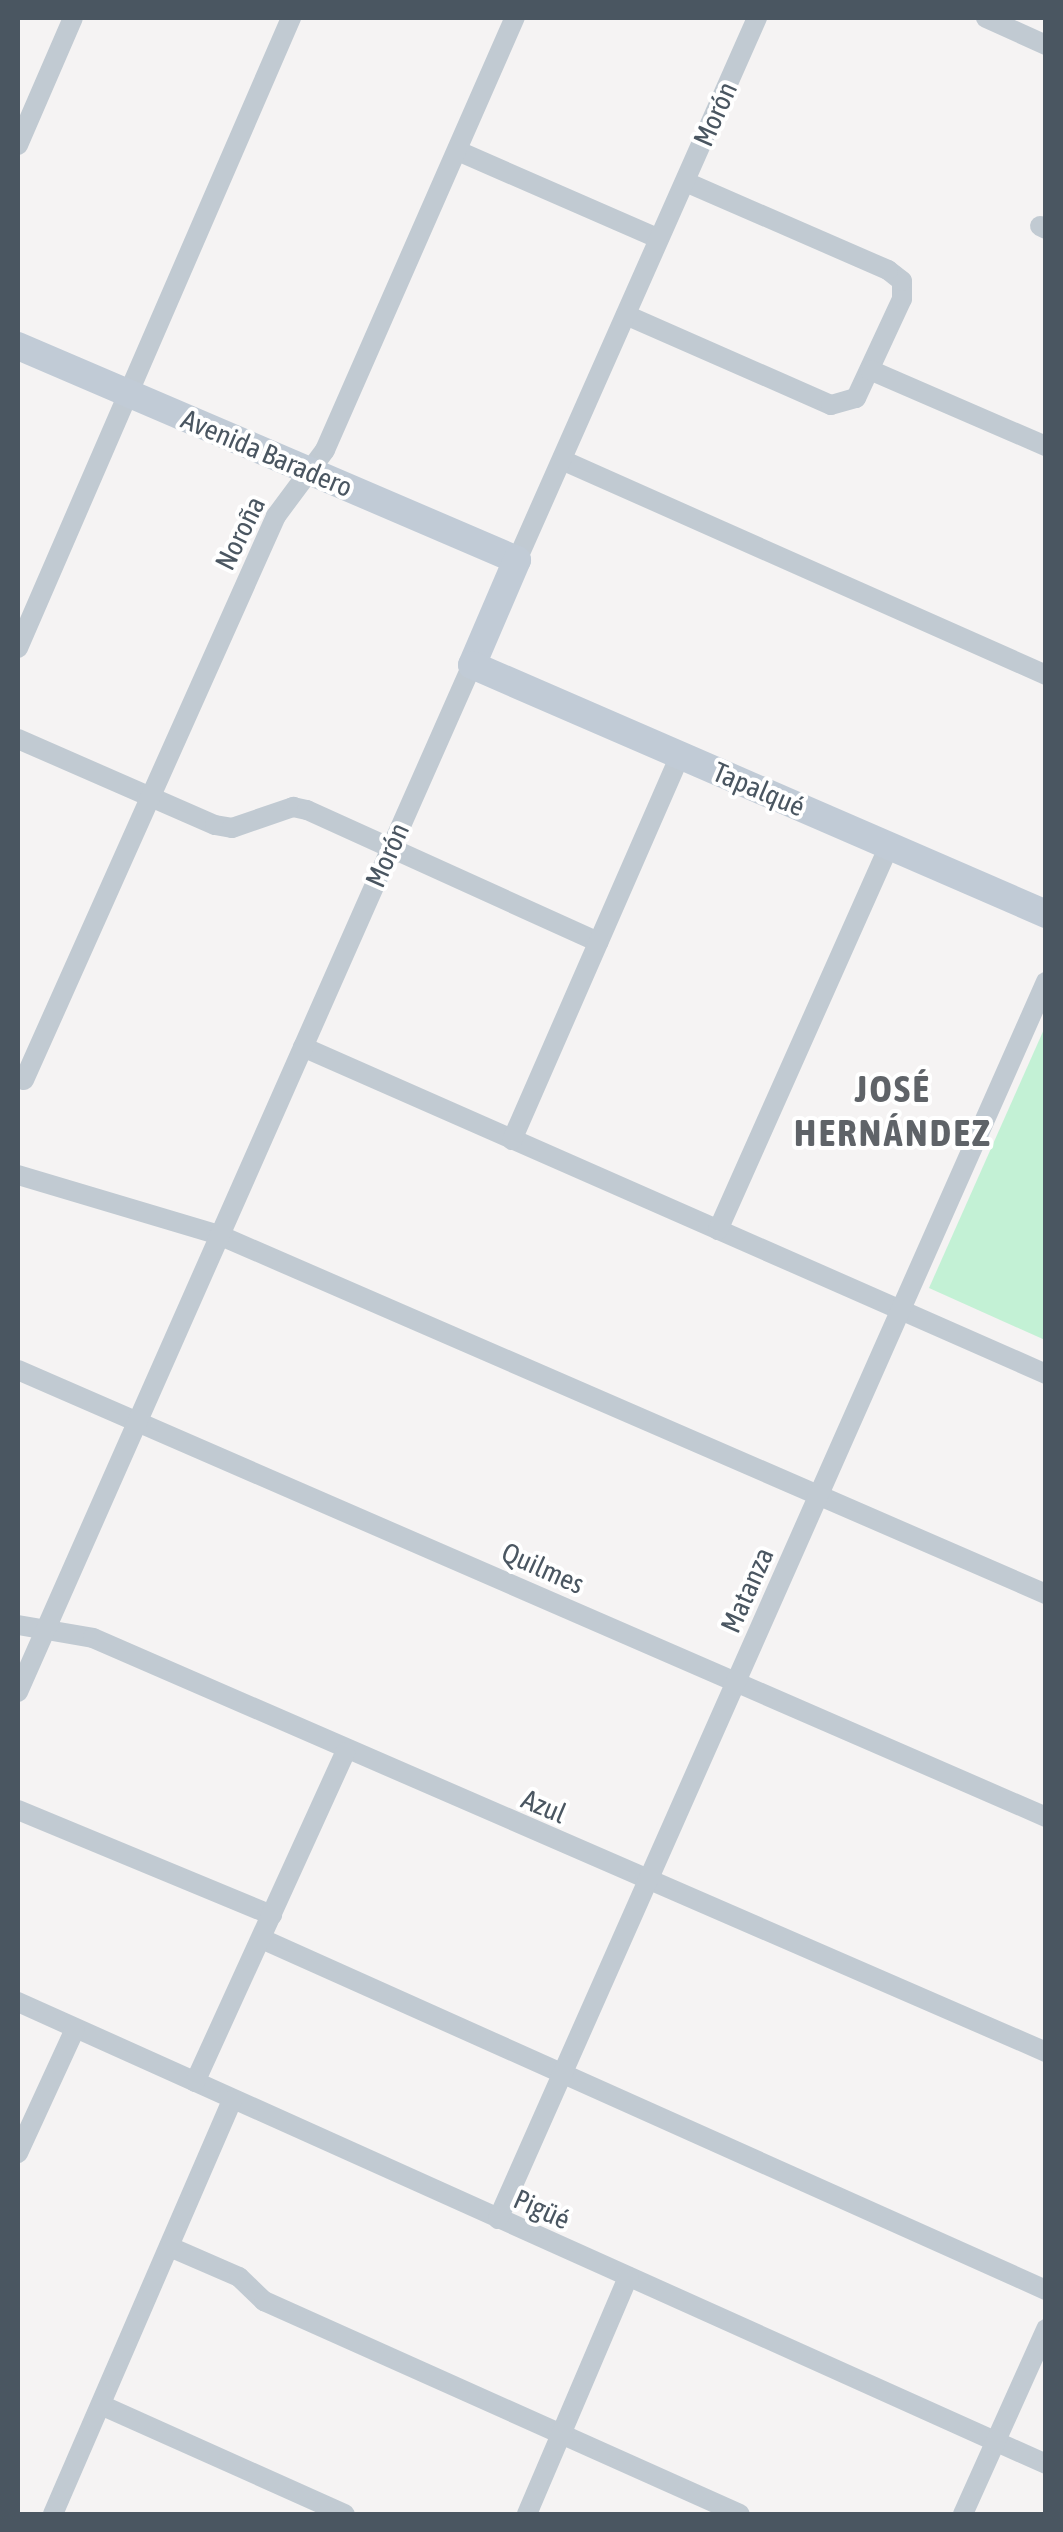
<!DOCTYPE html>
<html>
<head>
<meta charset="utf-8">
<style>
	body { margin:0 }
	#map { position:relative; width:1063px; height:2532px; overflow:hidden; background:#f5f3f3; font-family:"Asap Condensed",sans-serif }
	div>[style] { position:absolute }
	[style*='--x'] { left:calc(var(--x)*1px); top:calc(var(--y)*1px); width:calc(var(--w)*1px); rotate:calc(var(--a)*1deg) }
	.green>* { inset:0; background:#c3f1d5 }
	.street>* { height:20px; margin:-10px; padding:0 10px; transform-origin:10px; border-radius:10px; background:#c1cad2 }
	.secondary>* { height:28px; margin:-14px; padding:0 14px; transform-origin:14px; border-radius:14px; background:#c1cbd6 }
	span { translate:-50% -50%; white-space:nowrap; text-align:center; line-height:1.15; -webkit-text-stroke:8px #fff; paint-order:stroke }
	.street-label { font-size:28px; color:#4a5661 }
	.district-label { font-size:38px; color:#5f6368; font-weight:700; letter-spacing:2.5px }
	.frame { position:absolute; inset:0; border:20px solid #4a5661; pointer-events:none }
</style>
</head>
<body>
<div id="map">
	<div class="green">
		<div style="clip-path:polygon(1045px 1027px,1045px 1340px,929px 1288px)"></div>
	</div>
	<div class="street">
		<div style="--x:986;--y:18;--w:66;--a:24.2"></div>
		<div style="--x:18;--y:145;--w:138;--a:-66.6"></div>
		<div style="--x:458;--y:151;--w:219;--a:23.6"></div>
		<div style="--x:1040;--y:226;--w:7;--a:27"></div>
		<div style="--x:626;--y:315;--w:224;--a:23.7"></div>
		<div style="--x:831;--y:405;--w:26;--a:-16"></div>
		<div style="--x:856;--y:398;--w:109;--a:-65.1"></div>
		<div style="--x:902;--y:299;--w:18;--a:-90"></div>
		<div style="--x:902;--y:281;--w:18;--a:-142"></div>
		<div style="--x:888;--y:270;--w:220;--a:-156.5"></div>
		<div style="--x:870;--y:370;--w:192;--a:23.4"></div>
		<div style="--x:562;--y:460;--w:530;--a:23.95"></div>
		<div style="--x:517;--y:560;--w:593;--a:-66.12"></div>
		<div style="--x:18;--y:648;--w:687;--a:-66.57"></div>
		<div style="--x:18;--y:739;--w:215;--a:23.6"></div>
		<div style="--x:215;--y:825;--w:17;--a:10"></div>
		<div style="--x:232;--y:828;--w:65;--a:-19"></div>
		<div style="--x:293;--y:807;--w:14;--a:12"></div>
		<div style="--x:307;--y:810;--w:320;--a:24.4"></div>
		<div style="--x:303;--y:1047;--w:812;--a:23.75"></div>
		<div style="--x:24;--y:1080;--w:618;--a:-65.92"></div>
		<div style="--x:276;--y:516;--w:82;--a:-53.4"></div>
		<div style="--x:325;--y:450;--w:472;--a:-66.3"></div>
		<div style="--x:512;--y:1140;--w:419;--a:-66.4"></div>
		<div style="--x:18;--y:1175;--w:210;--a:16.6"></div>
		<div style="--x:219;--y:1235;--w:902;--a:23.47"></div>
		<div style="--x:718;--y:1230;--w:420;--a:-66"></div>
		<div style="--x:18;--y:1370;--w:1121;--a:23.5"></div>
		<div style="--x:18;--y:1625;--w:76;--a:9.8"></div>
		<div style="--x:93;--y:1638;--w:1039;--a:23.48"></div>
		<div style="--x:18;--y:1692;--w:1123;--a:-66.15"></div>
		<div style="--x:18;--y:1810;--w:275;--a:22.5"></div>
		<div style="--x:262;--y:1939;--w:859;--a:24.12"></div>
		<div style="--x:18;--y:2002;--w:1127;--a:24.2"></div>
		<div style="--x:195;--y:2082;--w:362;--a:-65.5"></div>
		<div style="--x:18;--y:2153;--w:136;--a:-65.3"></div>
		<div style="--x:498;--y:2219;--w:1353;--a:-66.11"></div>
		<div style="--x:170;--y:2247;--w:75;--a:23.5"></div>
		<div style="--x:239;--y:2277;--w:35;--a:44"></div>
		<div style="--x:264;--y:2301;--w:521;--a:24.11"></div>
		<div style="--x:101;--y:2405;--w:267;--a:24.1"></div>
		<div style="--x:53;--y:2514;--w:452;--a:-66.6"></div>
		<div style="--x:527;--y:2514;--w:258;--a:-66.9"></div>
		<div style="--x:963;--y:2514;--w:203;--a:-65.8"></div>
	</div>
	<div class="secondary">
		<div style="--x:18;--y:346;--w:543;--a:23.21"></div>
		<div style="--x:517;--y:560;--w:114;--a:113.2"></div>
		<div style="--x:472;--y:665;--w:626;--a:23.45"></div>
	</div>
	<div class="street-label">
		<span style="left:715px;top:114px;rotate:-66deg">Morón</span>
		<span style="left:267px;top:453px;rotate:23deg">Avenida Baradero</span>
		<span style="left:240px;top:533px;rotate:-64deg">Noroña</span>
		<span style="left:759px;top:789px;rotate:23deg">Tapalqué</span>
		<span style="left:387px;top:855px;rotate:-66deg">Morón</span>
		<span style="left:543px;top:1568px;rotate:24deg">Quilmes</span>
		<span style="left:747px;top:1590px;rotate:-66deg">Matanza</span>
		<span style="left:544px;top:1806px;rotate:23deg">Azul</span>
		<span style="left:542px;top:2209px;rotate:24deg">Pigüé</span>
	</div>
	<div class="district-label">
		<span style="left:893px;top:1111px">JOSÉ<br>HERNÁNDEZ</span>
	</div>
	<div class="frame"></div>
</div>
</body>
</html>
